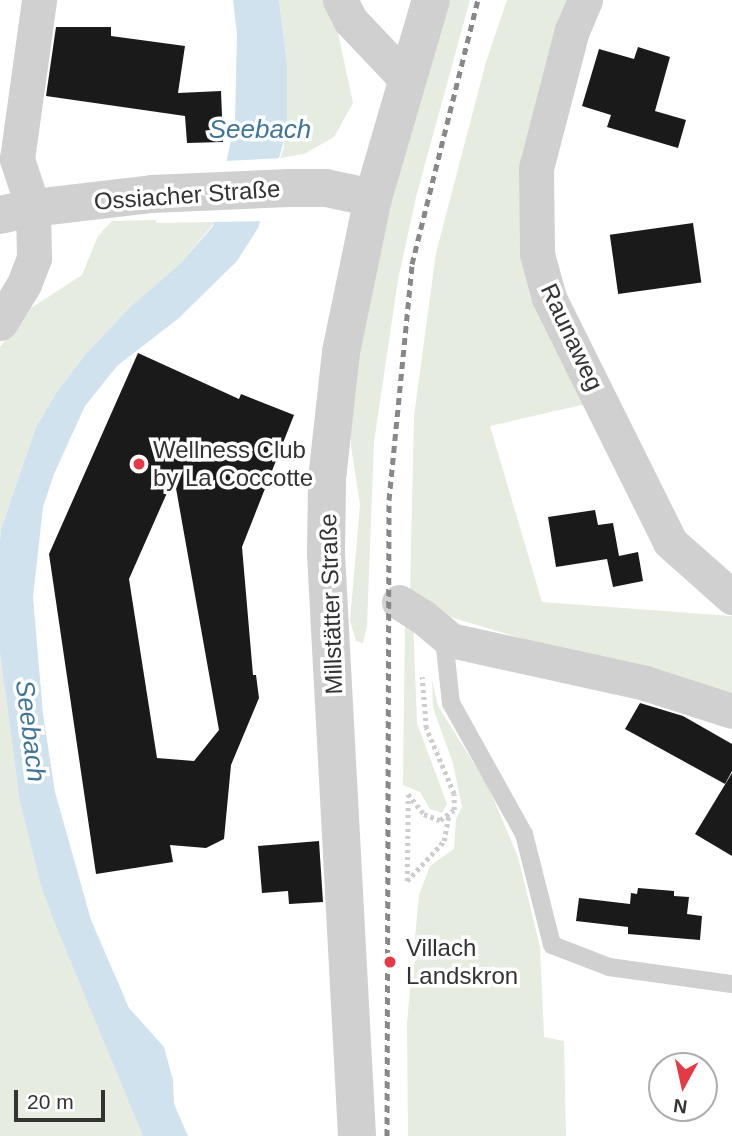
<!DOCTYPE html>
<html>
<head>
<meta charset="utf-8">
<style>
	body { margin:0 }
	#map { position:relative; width:732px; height:1136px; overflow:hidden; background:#fff; font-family:Helvetica,sans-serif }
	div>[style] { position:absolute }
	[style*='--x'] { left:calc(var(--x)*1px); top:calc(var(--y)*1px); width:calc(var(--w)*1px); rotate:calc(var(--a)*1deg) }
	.green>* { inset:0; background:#e6ecdf }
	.water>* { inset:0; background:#cfe2ee }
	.pier>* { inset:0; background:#fff }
	.building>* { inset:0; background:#1a1a1a; transform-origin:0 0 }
	.path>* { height:4.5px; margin-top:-2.25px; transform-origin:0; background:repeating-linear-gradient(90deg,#cdcdcd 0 3.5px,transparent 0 7px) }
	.service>* { height:18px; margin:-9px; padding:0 9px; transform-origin:9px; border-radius:9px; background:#d0d0d0 }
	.minor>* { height:35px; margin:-17.5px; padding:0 17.5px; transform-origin:17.5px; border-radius:17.5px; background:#d0d0d0 }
	.tertiary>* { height:38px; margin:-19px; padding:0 19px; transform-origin:19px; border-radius:19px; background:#d0d0d0 }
	.rail>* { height:5px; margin-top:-2.5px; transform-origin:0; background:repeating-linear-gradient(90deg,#888 0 7px,transparent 0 12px) }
	.dots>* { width:19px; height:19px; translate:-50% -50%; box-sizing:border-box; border:4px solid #fff; border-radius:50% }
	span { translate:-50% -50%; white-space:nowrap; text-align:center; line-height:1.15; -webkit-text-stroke:7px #fff; paint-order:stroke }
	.street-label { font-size:24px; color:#333 }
	.poi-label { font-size:24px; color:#333 }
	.left { translate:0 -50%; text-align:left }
	.water-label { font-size:26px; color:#3f7597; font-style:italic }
	.north { position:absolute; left:648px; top:1052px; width:70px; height:70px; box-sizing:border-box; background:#fff; border:2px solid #adadad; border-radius:50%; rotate:188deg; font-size:19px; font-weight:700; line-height:28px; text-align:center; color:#333 }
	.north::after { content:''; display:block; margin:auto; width:24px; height:32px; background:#e63946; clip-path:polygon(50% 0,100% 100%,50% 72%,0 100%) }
	.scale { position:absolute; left:14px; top:1090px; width:91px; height:32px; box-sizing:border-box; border:4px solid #333; border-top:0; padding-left:9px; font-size:21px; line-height:24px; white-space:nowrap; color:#333; -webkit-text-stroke:5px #fff; paint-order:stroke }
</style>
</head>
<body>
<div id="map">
	<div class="green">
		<div style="clip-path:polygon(279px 0,331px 0,353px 103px,334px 137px,304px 154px,280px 158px,284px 147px,287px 62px)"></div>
		<div style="clip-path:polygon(450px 0,470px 0,416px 197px,398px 280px,374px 442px,367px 626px,363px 643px,356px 641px,350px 621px,360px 505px,351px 446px,350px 408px,371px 283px,394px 190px)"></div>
		<div style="clip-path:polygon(507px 0,584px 0,520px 223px,590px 403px,490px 426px,542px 602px,731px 616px,732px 607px,732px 701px,440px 614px,410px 593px,414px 416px,436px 253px,486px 62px)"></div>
		<div style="clip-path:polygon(156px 220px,156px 223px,215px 222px,181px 263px,129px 308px,85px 355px,56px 393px,36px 427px,1px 529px,0 541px,0 347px,28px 310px,82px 275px,98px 236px,112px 221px)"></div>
		<div style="clip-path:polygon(405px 615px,413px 621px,417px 723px,447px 804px,442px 813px,430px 809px,420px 792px,403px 785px)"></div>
		<div style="clip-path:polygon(0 653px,20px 803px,41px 886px,143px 1136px,0 1136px)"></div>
		<div style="clip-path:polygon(432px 680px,438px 706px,488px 786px,518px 857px,540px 947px,544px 1037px,564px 1041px,566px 1136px,408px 1136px,407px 1023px,419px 895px,430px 866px,454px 849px,456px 819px,462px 807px,453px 763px,433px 708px)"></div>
	</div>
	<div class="water">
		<div style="clip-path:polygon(233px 0,279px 0,287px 62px,287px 131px,258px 228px,237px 261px,179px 318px,117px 366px,85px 406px,54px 474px,43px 507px,33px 597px,43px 714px,55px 792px,91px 920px,129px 1008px,164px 1047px,173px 1080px,174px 1104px,188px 1136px,143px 1136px,54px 921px,41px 886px,20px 803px,0 653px,0 541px,1px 529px,36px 427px,56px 393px,85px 355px,129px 308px,181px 263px,213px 226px,235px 121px,237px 34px)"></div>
	</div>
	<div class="pier">
		<div style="clip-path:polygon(284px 158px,264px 221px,210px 222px,223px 161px)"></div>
	</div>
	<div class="building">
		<div style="clip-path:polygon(56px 27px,111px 27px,111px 36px,185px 46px,178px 93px,221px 91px,223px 142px,187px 143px,185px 116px,46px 96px)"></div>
		<div style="clip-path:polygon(638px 47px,670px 57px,655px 111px,686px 120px,678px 148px,607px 127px,611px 115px,582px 106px,599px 49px,634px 59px)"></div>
		<div style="left:693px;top:223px;width:60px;height:84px;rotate:82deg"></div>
		<div style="clip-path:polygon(evenodd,138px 353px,239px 399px,241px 394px,294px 415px,242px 547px,253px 675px,256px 675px,259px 698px,231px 765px,224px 839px,206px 848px,170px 845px,173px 862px,96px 874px,49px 554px,138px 353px,174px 477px,219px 730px,194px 761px,157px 758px,129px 579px,174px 477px)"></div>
		<div style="clip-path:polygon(595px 510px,598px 525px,613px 523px,619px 556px,638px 552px,643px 581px,613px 587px,607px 559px,556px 567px,548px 517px)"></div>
		<div style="clip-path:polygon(640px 703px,683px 716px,732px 744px,732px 771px,725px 784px,625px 729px)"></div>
		<div style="clip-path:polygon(732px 773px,732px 856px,695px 834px)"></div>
		<div style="clip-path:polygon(319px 841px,323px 902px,289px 904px,288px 891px,262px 893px,258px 846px)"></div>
		<div style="clip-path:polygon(638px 888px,674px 891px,674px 896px,689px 897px,687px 914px,702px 916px,700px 940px,628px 934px,628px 927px,576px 921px,579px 898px,630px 904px,631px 893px,637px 894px)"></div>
	</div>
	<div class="path">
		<div style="--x:408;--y:794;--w:26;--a:51"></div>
		<div style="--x:424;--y:814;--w:17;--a:21"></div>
		<div style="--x:440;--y:820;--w:17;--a:-36"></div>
		<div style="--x:454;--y:810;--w:16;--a:-90"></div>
		<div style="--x:454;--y:794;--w:72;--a:-113"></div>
		<div style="--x:426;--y:728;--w:51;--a:-94.5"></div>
		<div style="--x:407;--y:881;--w:86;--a:-89.3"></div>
		<div style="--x:407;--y:881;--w:54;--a:-47.2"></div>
		<div style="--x:444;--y:841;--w:27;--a:-80"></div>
	</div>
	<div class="service">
		<div style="--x:450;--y:640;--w:9;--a:122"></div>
		<div style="--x:445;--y:648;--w:55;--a:83.8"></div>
		<div style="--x:451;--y:703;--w:150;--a:60.9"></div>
		<div style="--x:524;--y:834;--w:114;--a:75.8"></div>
		<div style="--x:552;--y:945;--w:61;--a:21.1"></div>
		<div style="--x:609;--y:967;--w:124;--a:7.9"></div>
	</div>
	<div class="minor">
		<div style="--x:340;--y:0;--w:22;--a:63"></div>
		<div style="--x:350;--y:20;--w:81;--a:46.5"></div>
		<div style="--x:585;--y:0;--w:33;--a:113"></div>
		<div style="--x:572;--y:30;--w:143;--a:104.6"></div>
		<div style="--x:536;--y:168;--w:86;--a:89.3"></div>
		<div style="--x:537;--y:254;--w:46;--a:74.7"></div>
		<div style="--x:549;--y:298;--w:272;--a:63.6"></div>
		<div style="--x:670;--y:542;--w:83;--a:41.6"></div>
		<div style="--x:0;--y:323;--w:46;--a:-58.4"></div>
		<div style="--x:24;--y:284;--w:28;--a:-69"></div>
		<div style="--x:34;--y:258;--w:50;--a:-91.1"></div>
		<div style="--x:33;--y:208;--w:52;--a:-108.1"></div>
		<div style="--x:17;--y:159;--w:161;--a:-82.1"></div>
		<div style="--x:399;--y:602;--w:28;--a:32"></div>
		<div style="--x:423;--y:617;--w:35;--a:40"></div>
		<div style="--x:450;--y:640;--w:200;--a:12.4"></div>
		<div style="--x:645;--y:683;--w:91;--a:17.8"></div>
	</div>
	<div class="tertiary">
		<div style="--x:0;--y:215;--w:34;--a:-12"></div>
		<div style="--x:33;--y:208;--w:120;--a:-6.7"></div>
		<div style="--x:152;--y:194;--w:137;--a:-2.5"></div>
		<div style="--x:289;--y:188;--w:37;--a:0"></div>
		<div style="--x:326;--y:188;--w:48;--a:12"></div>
		<div style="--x:357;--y:1136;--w:583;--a:-93.05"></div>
		<div style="--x:326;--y:554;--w:75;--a:-89.2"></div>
		<div style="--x:327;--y:479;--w:128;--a:-83.7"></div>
		<div style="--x:341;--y:352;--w:157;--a:-78.3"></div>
		<div style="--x:373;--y:198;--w:206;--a:-73.7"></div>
	</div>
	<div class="rail">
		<div style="--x:387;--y:1136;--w:636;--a:-89.82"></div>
		<div style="--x:389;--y:500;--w:237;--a:-84.4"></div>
		<div style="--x:412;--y:264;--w:272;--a:-76"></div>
	</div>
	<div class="dots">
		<div style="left:139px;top:464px;background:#e63946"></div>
		<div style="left:390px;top:962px;background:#e63946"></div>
	</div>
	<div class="street-label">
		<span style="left:187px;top:195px;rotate:-4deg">Ossiacher Straße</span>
		<span style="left:572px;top:337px;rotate:65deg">Raunaweg</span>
		<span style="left:331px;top:604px;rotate:-92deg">Millstätter Straße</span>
	</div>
	<div class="poi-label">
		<span class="left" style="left:153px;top:464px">Wellness Club<br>by La Coccotte</span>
		<span class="left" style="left:406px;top:962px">Villach<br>Landskron</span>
	</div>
	<div class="water-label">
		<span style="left:260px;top:130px">Seebach</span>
		<span style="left:30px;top:731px;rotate:83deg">Seebach</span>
	</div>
	<div class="north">N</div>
	<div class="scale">20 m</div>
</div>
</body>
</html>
